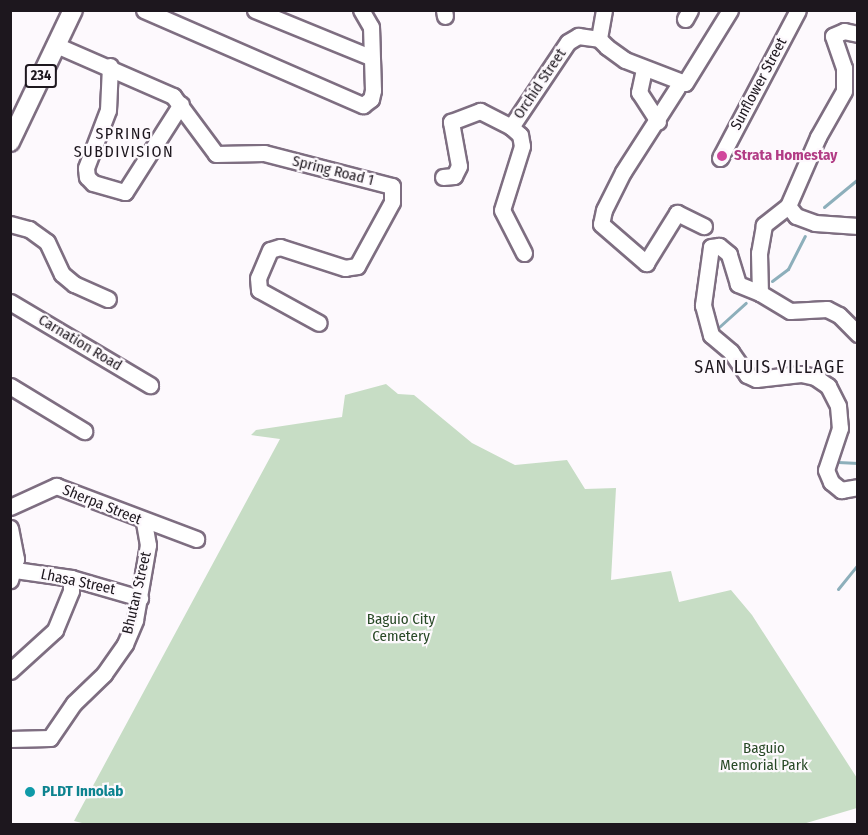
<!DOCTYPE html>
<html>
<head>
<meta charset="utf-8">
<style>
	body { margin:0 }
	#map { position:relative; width:868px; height:835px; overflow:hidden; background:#fdf9fd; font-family:"Fira Sans Condensed",sans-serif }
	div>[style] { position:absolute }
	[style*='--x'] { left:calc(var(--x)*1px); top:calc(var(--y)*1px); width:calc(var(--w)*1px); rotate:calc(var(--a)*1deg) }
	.green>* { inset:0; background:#c7ddc5 }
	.stream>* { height:3px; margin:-1.5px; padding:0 1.5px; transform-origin:1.5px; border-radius:1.5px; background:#8dafbb }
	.roads { filter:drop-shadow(2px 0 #7e6e81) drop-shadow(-2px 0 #7e6e81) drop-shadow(0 2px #7e6e81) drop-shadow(0 -2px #7e6e81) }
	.minor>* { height:15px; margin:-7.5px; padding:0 7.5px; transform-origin:7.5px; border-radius:7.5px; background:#fff }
	.major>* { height:18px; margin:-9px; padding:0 9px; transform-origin:9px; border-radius:9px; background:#fff }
	.dots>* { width:16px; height:16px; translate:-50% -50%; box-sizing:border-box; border:3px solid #fdf9fd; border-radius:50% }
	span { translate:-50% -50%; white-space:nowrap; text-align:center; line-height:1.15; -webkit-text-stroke:4.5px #fdf9fd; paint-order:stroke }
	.shield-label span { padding:2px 4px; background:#fdf9fd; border:2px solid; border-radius:4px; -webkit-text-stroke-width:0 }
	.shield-label { font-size:14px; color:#1d171e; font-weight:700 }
	.street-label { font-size:15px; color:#1d171e }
	.hotel-label { font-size:15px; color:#b23c85; font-weight:700 }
	.left { translate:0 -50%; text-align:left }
	.park-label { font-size:15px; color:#284926 }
	.culture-label { font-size:15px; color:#0d838f; font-weight:700 }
	.neighbourhood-label { font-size:16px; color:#1d171e; letter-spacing:1.5px }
	.quarter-label { font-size:18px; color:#1d171e; letter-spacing:1.5px }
	.frame { position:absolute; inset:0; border:12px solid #1d171e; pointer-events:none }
</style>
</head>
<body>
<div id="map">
	<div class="green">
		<div style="clip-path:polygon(386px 384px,398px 394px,414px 395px,472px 443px,515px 465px,567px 460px,585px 489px,616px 488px,611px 580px,671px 571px,679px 602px,731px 590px,752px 615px,857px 778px,857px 808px,803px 824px,86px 824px,74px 821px,280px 439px,251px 435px,256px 430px,342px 417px,345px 395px)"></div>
	</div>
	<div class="stream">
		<div style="--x:824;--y:207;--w:44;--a:-39.5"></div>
		<div style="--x:772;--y:281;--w:20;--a:-37"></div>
		<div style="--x:788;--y:269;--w:37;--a:-63"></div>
		<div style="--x:719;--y:327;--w:36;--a:-42"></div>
		<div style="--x:838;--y:462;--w:20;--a:3"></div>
		<div style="--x:838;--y:589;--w:32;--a:-51"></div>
	</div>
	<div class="roads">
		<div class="minor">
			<div style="--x:144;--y:10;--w:239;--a:23.5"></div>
			<div style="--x:363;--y:105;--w:10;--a:-37"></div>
			<div style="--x:371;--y:99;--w:9;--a:-77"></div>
			<div style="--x:373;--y:90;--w:63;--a:-91.8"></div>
			<div style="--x:371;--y:27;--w:20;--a:-120"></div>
			<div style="--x:255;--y:10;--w:124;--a:22.2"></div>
			<div style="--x:444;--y:10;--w:6;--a:81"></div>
			<div style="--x:604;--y:10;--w:29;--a:100"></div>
			<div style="--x:599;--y:39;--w:11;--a:45"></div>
			<div style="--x:607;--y:47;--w:22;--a:36"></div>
			<div style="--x:625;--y:60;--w:64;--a:21"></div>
			<div style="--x:685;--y:83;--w:86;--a:-58.3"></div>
			<div style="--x:685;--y:19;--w:10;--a:-61"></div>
			<div style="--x:858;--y:34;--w:14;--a:-168"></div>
			<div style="--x:844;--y:31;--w:12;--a:156"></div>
			<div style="--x:833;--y:36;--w:34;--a:71"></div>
			<div style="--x:844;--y:68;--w:23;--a:90"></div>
			<div style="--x:844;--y:91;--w:53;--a:119.5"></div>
			<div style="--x:818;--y:137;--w:75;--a:113.5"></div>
			<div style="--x:788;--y:206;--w:31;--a:142"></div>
			<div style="--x:764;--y:225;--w:28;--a:100"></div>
			<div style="--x:759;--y:253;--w:40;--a:88.6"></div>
			<div style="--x:760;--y:293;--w:35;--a:31"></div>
			<div style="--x:790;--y:311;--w:37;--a:-3"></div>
			<div style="--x:827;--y:309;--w:13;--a:27"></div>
			<div style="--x:839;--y:315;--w:27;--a:45"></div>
			<div style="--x:56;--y:45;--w:128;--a:23.6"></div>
			<div style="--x:173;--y:96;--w:72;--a:53.4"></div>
			<div style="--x:216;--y:154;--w:48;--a:-1.2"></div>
			<div style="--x:264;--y:153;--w:132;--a:14.5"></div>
			<div style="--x:392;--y:186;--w:16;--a:90"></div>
			<div style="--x:392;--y:202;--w:73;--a:118.7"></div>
			<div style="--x:357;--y:266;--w:12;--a:171"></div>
			<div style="--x:345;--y:268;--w:68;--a:-162.1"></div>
			<div style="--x:280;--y:247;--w:10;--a:163"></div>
			<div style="--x:270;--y:250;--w:30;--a:113"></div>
			<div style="--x:258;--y:278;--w:12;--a:85"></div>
			<div style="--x:259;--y:290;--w:68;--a:28.8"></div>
			<div style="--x:110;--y:66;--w:44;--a:92.6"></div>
			<div style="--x:108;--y:110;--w:62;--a:110.8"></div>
			<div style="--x:86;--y:168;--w:9;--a:84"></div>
			<div style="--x:87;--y:177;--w:8;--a:45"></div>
			<div style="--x:93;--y:183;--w:33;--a:16"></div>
			<div style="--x:125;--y:192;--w:104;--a:-57.5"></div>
			<div style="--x:644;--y:69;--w:24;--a:102"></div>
			<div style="--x:639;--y:92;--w:35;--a:57"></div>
			<div style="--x:677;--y:88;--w:100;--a:122.7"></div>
			<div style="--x:623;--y:172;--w:42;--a:116.6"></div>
			<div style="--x:604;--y:210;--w:14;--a:102"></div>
			<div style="--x:601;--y:224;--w:60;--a:40.9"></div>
			<div style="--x:646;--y:263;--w:59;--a:-58.2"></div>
			<div style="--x:677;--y:213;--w:30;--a:26"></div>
			<div style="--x:720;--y:158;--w:167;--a:-62.2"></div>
			<div style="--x:443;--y:177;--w:11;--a:-5"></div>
			<div style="--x:454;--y:176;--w:11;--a:-63"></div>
			<div style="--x:459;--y:166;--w:45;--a:-100.3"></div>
			<div style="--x:451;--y:122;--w:31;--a:-21"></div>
			<div style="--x:480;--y:111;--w:35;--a:27"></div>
			<div style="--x:788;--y:206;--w:13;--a:51"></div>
			<div style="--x:796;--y:216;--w:20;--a:20"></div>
			<div style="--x:815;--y:223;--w:43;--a:4"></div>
			<div style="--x:10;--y:224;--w:20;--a:15"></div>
			<div style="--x:29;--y:229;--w:22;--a:36"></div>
			<div style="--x:47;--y:242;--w:35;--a:65"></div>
			<div style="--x:62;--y:274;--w:16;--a:40"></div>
			<div style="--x:74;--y:284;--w:37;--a:24"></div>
			<div style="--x:524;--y:253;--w:48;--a:-117.1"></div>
			<div style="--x:502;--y:210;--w:67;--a:-72.6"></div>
			<div style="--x:522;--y:146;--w:11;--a:-100"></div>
			<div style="--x:520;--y:135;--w:12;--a:-138"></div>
			<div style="--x:511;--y:127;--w:102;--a:-56.2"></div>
			<div style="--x:568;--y:42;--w:12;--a:-31"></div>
			<div style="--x:578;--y:36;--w:21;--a:8"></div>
			<div style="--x:760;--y:293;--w:24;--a:-158"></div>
			<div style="--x:738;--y:284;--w:31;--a:-107"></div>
			<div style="--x:729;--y:254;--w:13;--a:-141"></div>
			<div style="--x:719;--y:246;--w:8;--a:173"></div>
			<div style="--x:711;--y:247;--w:59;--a:97.9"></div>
			<div style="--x:703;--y:305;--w:31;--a:75"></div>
			<div style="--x:711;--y:335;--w:26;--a:40"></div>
			<div style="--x:731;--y:352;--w:28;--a:55"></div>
			<div style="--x:747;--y:375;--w:10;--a:24"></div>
			<div style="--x:756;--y:379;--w:45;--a:-6.3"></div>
			<div style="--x:801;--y:374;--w:14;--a:12"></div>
			<div style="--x:815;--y:377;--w:16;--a:35"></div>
			<div style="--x:828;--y:386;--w:22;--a:63"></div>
			<div style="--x:838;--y:406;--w:22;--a:85"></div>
			<div style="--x:840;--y:428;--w:44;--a:108.4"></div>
			<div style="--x:826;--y:470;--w:13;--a:67"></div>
			<div style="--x:831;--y:482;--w:13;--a:39"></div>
			<div style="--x:841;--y:490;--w:17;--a:-10"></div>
			<div style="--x:10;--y:302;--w:163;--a:30.7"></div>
			<div style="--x:10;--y:386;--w:87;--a:31.3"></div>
			<div style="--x:10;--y:507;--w:51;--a:-24.5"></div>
			<div style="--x:56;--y:486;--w:150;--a:20.7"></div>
			<div style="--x:10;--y:528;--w:32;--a:79"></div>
			<div style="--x:16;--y:559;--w:22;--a:106"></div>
			<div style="--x:15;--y:570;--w:57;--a:8.1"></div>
			<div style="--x:71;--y:578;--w:72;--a:16.2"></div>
			<div style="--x:10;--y:671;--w:61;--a:-42.3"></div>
			<div style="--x:55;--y:630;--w:42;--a:-67.7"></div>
			<div style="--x:71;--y:591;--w:13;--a:-90"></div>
			<div style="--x:10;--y:739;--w:40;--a:-1.4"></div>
			<div style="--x:50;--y:738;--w:42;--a:-55.6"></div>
			<div style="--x:74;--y:703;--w:42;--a:-44"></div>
			<div style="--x:104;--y:674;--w:37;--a:-55"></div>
			<div style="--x:125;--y:644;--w:26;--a:-67"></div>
			<div style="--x:135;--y:620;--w:76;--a:-80.2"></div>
			<div style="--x:148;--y:545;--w:23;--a:-100"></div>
		</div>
		<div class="major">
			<div style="--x:10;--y:142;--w:146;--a:-64.5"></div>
		</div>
	</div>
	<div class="dots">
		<div style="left:722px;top:156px;background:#d1479c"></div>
		<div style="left:30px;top:792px;background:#0f9aa8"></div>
	</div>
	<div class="shield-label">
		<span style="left:41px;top:76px">234</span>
	</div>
	<div class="street-label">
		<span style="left:540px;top:84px;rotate:-56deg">Orchid Street</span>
		<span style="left:759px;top:84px;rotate:-62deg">Sunflower Street</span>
		<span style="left:333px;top:171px;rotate:14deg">Spring Road 1</span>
		<span style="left:80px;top:343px;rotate:31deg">Carnation Road</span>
		<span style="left:102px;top:505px;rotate:22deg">Sherpa Street</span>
		<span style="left:78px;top:582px;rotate:12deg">Lhasa Street</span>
		<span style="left:137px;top:593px;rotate:-77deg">Bhutan Street</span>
	</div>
	<div class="hotel-label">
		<span class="left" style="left:734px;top:156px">Strata Homestay</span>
	</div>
	<div class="park-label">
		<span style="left:401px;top:628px">Baguio City<br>Cemetery</span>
		<span style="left:764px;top:757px">Baguio<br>Memorial Park</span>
	</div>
	<div class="culture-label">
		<span class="left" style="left:42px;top:792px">PLDT Innolab</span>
	</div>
	<div class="neighbourhood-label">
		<span style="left:124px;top:143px">SPRING<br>SUBDIVISION</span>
	</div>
	<div class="quarter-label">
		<span style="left:770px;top:367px">SAN LUIS VILLAGE</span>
	</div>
	<div class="frame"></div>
</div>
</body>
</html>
